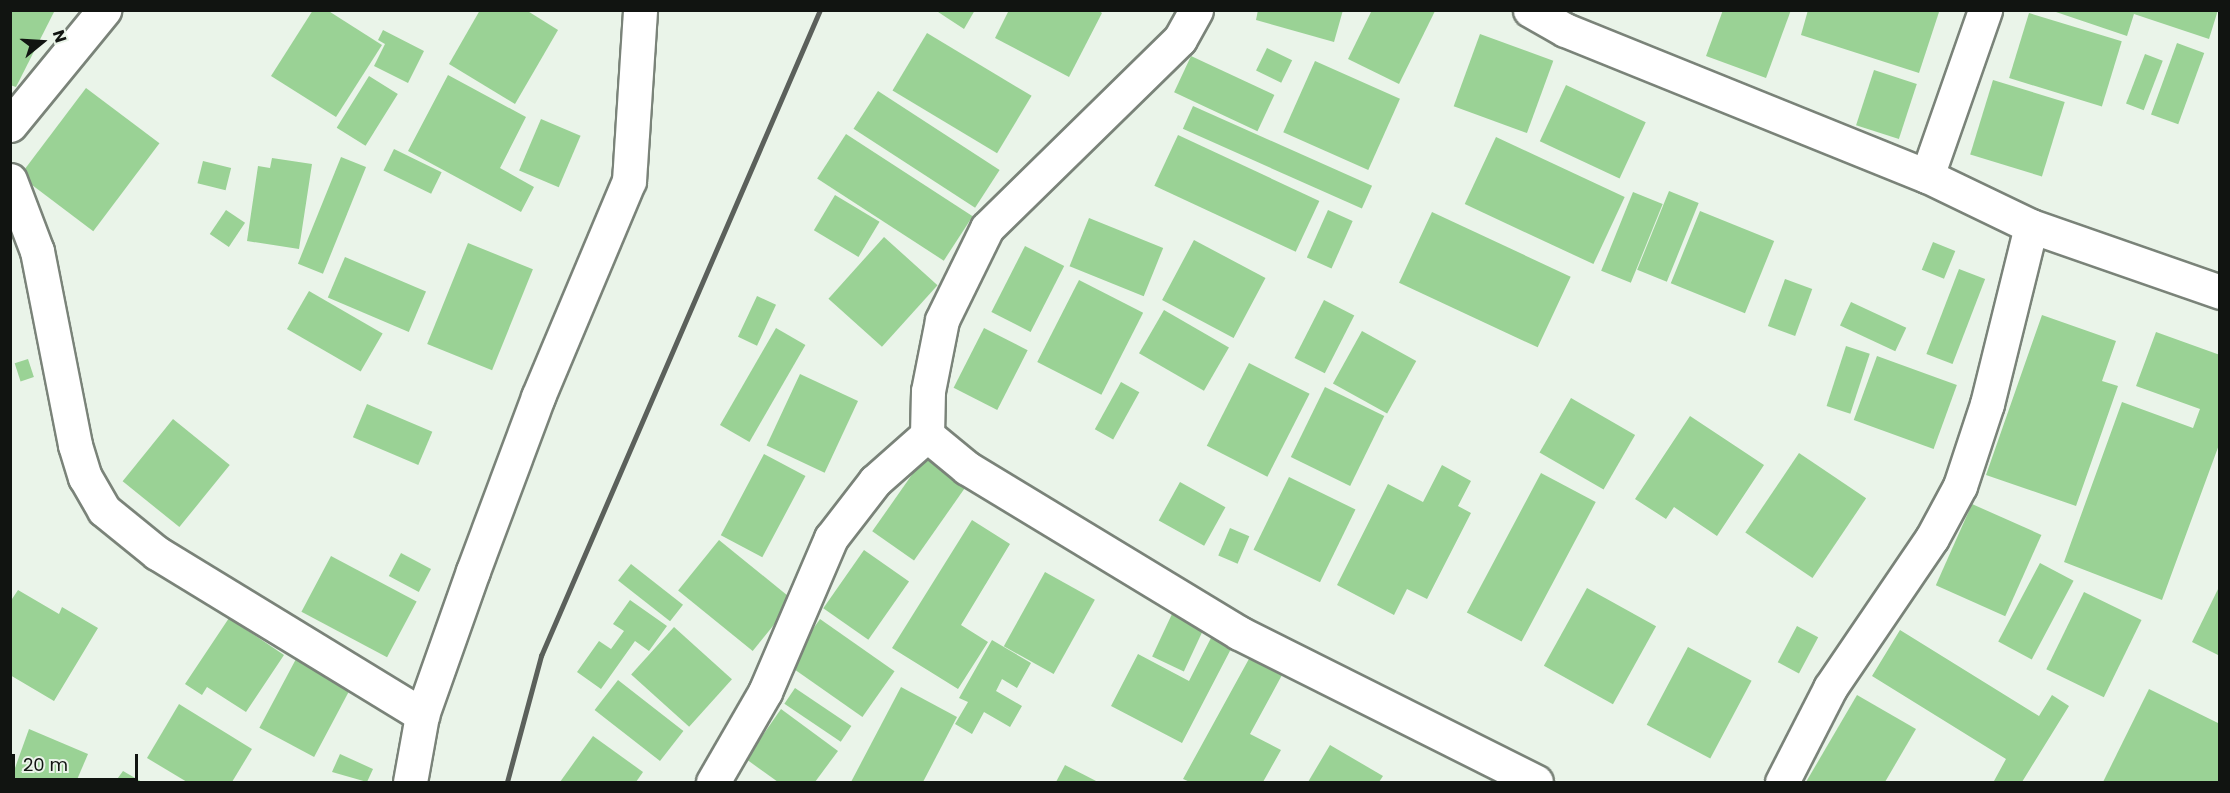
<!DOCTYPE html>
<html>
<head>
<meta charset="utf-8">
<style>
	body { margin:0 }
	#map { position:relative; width:2230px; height:793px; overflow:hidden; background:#eaf4e9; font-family:Poppins,sans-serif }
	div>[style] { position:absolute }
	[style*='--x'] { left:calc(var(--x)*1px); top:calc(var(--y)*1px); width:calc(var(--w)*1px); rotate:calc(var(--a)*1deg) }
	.building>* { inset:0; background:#9ad295; transform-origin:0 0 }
	.roads { filter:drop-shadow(2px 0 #7a8379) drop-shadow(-2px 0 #7a8379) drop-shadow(0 2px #7a8379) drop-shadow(0 -2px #7a8379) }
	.minor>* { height:33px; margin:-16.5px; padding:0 16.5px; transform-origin:16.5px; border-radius:16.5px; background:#fff }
	.rail>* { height:4.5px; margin:-2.25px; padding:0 2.25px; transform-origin:2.25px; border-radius:2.25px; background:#5b605b }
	span { translate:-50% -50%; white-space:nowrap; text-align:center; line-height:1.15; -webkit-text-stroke:4.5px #eaf4e9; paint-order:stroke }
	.frame { position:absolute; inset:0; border:12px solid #111411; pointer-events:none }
	.north { position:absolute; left:12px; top:12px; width:60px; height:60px; -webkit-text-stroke:4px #eaf4e9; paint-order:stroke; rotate:72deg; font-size:16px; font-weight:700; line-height:24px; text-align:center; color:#111411 }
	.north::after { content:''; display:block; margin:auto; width:21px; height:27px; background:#111411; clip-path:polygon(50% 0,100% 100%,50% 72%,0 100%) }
	.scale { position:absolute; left:12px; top:754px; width:126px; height:27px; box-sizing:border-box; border:3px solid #111411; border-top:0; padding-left:8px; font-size:18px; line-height:21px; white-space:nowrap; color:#111411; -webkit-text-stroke:4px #eaf4e9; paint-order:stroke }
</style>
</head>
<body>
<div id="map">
	<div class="building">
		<div style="clip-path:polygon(10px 10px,55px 10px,16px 87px,10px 85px)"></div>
		<div style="clip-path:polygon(313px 10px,327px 10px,382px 45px,336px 117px,271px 76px)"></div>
		<div style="clip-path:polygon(480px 10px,526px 10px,558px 30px,515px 104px,449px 64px)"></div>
		<div style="clip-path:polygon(935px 10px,975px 10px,964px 29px)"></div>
		<div style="clip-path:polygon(1009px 10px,1098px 10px,1102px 13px,1069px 77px,995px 38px)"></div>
		<div style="clip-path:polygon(1258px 10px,1343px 10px,1334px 42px,1256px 20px)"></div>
		<div style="clip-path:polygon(1372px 10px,1435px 11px,1399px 84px,1348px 59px)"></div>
		<div style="clip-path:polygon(1723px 10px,1791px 10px,1766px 78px,1706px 56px)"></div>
		<div style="clip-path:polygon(1808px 10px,1935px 10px,1939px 12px,1919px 73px,1801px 35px)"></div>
		<div style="clip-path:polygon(2218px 10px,2209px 39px,2134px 14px,2127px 36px,2053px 11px)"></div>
		<div style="left:2029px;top:13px;width:97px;height:68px;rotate:17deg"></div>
		<div style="clip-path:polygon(383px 30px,424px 51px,408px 83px,374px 66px,385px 44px,378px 40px)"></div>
		<div style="left:927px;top:33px;width:122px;height:67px;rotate:31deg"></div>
		<div style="left:1480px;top:34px;width:78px;height:77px;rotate:20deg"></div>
		<div style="left:2177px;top:43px;width:29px;height:76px;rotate:20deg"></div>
		<div style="left:1267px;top:48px;width:28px;height:25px;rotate:26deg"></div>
		<div style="left:2145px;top:54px;width:19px;height:53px;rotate:21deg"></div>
		<div style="left:1191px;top:56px;width:92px;height:40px;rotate:25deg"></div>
		<div style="left:1315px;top:61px;width:93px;height:78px;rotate:24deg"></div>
		<div style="left:1874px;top:70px;width:45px;height:58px;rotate:18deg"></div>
		<div style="clip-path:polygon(448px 75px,526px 117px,500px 168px,534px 187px,521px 212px,408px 151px)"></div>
		<div style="left:369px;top:76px;width:34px;height:61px;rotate:32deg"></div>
		<div style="left:1993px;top:80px;width:75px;height:78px;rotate:17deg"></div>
		<div style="left:1566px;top:85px;width:88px;height:62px;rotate:25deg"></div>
		<div style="left:86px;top:88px;width:92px;height:110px;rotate:37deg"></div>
		<div style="left:878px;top:91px;width:145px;height:45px;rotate:33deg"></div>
		<div style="left:1193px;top:106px;width:196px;height:25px;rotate:24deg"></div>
		<div style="left:541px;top:119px;width:43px;height:56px;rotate:23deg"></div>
		<div style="left:846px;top:134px;width:151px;height:53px;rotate:33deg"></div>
		<div style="left:1178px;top:135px;width:156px;height:56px;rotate:25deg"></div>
		<div style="left:1496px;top:137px;width:142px;height:74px;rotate:25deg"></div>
		<div style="left:394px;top:149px;width:53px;height:24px;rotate:26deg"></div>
		<div style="left:341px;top:157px;width:27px;height:115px;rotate:22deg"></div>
		<div style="clip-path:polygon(272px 158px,312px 164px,299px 249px,247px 241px,258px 166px,270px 168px)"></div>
		<div style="left:203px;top:161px;width:29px;height:23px;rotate:14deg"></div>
		<div style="left:1669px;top:191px;width:32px;height:85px;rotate:22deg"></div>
		<div style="left:1633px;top:192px;width:32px;height:85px;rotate:22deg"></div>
		<div style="left:835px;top:195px;width:52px;height:41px;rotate:31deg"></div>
		<div style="left:226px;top:210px;width:23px;height:29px;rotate:34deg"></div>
		<div style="left:1328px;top:210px;width:27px;height:52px;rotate:24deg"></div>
		<div style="left:1700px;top:211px;width:80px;height:78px;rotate:22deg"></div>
		<div style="left:1432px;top:212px;width:153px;height:78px;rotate:25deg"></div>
		<div style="left:1089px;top:218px;width:80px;height:52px;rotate:22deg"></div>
		<div style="left:884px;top:237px;width:72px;height:83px;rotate:42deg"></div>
		<div style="left:1194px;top:240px;width:81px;height:68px;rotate:28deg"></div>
		<div style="left:1933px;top:242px;width:24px;height:30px;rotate:22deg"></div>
		<div style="left:468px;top:243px;width:70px;height:109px;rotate:22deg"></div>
		<div style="left:1025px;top:246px;width:44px;height:74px;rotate:27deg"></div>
		<div style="left:345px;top:257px;width:88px;height:44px;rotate:23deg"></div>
		<div style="left:1959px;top:269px;width:28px;height:91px;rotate:21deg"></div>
		<div style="left:1785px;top:279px;width:29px;height:50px;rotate:20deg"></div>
		<div style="left:1079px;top:280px;width:72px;height:92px;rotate:27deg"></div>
		<div style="left:309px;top:291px;width:85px;height:44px;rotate:30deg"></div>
		<div style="left:757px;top:296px;width:21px;height:45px;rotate:25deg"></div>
		<div style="left:1324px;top:300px;width:34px;height:65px;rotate:27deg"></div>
		<div style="left:1851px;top:302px;width:61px;height:26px;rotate:25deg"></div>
		<div style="left:1164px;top:310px;width:75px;height:50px;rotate:30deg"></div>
		<div style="clip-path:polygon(2042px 315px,2116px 341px,2102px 381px,2118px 386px,2076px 506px,1986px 475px)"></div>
		<div style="left:776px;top:328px;width:34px;height:112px;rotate:30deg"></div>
		<div style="left:984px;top:328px;width:49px;height:67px;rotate:27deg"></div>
		<div style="left:1362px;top:331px;width:62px;height:60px;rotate:29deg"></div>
		<div style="clip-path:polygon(2156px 332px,2220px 355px,2220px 442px,2162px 600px,2064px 562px,2122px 402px,2193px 428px,2200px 409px,2136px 386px)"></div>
		<div style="left:1846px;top:346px;width:25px;height:63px;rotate:18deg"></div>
		<div style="left:1877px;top:356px;width:85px;height:68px;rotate:20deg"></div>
		<div style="left:28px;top:359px;width:19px;height:14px;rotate:72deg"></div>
		<div style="left:1249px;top:363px;width:68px;height:93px;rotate:27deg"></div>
		<div style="left:800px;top:374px;width:64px;height:79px;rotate:25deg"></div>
		<div style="left:1121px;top:382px;width:21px;height:54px;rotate:29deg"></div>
		<div style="left:1325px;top:387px;width:66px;height:78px;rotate:26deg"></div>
		<div style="left:1571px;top:398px;width:74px;height:63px;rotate:30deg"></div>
		<div style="left:367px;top:404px;width:71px;height:36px;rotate:23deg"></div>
		<div style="clip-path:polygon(1690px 416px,1764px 465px,1717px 536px,1674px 507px,1666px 519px,1635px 499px)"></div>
		<div style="left:173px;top:419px;width:73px;height:80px;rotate:39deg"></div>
		<div style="left:1799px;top:453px;width:81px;height:96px;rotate:34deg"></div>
		<div style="left:764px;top:454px;width:47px;height:92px;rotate:28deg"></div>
		<div style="left:925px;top:456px;width:51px;height:92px;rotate:35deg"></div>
		<div style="clip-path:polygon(1442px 465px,1471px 481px,1458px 506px,1471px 513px,1427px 599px,1407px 589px,1394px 615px,1337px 585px,1388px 484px,1423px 502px)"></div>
		<div style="left:1541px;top:473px;width:62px;height:158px;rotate:28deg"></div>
		<div style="left:1289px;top:477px;width:74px;height:81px;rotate:26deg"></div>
		<div style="left:1180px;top:482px;width:52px;height:44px;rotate:29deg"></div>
		<div style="left:1972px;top:504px;width:76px;height:89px;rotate:24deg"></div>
		<div style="clip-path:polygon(972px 520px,1010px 544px,961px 625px,988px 642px,958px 689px,892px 648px)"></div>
		<div style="left:1230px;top:528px;width:21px;height:30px;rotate:23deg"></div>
		<div style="left:719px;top:540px;width:96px;height:65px;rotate:39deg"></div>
		<div style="left:864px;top:550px;width:55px;height:71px;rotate:35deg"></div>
		<div style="left:401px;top:553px;width:34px;height:26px;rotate:28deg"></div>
		<div style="left:331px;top:556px;width:97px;height:63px;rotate:28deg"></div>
		<div style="left:2040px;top:563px;width:38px;height:89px;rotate:28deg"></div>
		<div style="left:631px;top:564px;width:66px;height:21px;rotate:38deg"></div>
		<div style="left:1045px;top:572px;width:57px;height:85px;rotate:29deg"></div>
		<div style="clip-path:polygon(2220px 585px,2220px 656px,2192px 642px)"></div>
		<div style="left:1587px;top:588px;width:79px;height:89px;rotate:29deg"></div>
		<div style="clip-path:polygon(18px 590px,59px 614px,62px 607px,98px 628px,54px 701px,10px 675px,10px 602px)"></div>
		<div style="left:2084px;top:592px;width:64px;height:86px;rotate:26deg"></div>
		<div style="clip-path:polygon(630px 600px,667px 626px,649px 651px,635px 641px,601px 689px,577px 672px,599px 641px,611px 649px,624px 631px,613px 624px)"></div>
		<div style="left:1172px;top:614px;width:35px;height:47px;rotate:25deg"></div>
		<div style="clip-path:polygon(229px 618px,284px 655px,246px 712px,207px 687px,202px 695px,185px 684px)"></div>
		<div style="left:820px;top:619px;width:91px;height:56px;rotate:35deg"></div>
		<div style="left:1797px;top:626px;width:24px;height:41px;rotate:28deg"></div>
		<div style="left:674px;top:627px;width:78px;height:64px;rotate:42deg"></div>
		<div style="clip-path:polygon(1900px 630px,2039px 716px,2052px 695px,2069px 706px,2022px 782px,1994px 781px,2006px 759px,1872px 676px)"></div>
		<div style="clip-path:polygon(1212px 636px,1232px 647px,1182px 743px,1111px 706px,1138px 654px,1189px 681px)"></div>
		<div style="clip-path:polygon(992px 640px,1031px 663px,1017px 688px,1002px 679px,996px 691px,1022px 706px,1010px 727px,984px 712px,972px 734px,955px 724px,968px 702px,959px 698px)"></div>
		<div style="left:1688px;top:647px;width:72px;height:88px;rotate:28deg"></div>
		<div style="clip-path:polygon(1250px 657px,1282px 675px,1250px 734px,1281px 750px,1263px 782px,1190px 782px,1183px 779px)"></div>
		<div style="left:296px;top:659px;width:62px;height:78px;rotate:28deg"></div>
		<div style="left:618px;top:680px;width:83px;height:38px;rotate:38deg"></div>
		<div style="clip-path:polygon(901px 687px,957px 717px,923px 782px,851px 782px)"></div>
		<div style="left:795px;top:688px;width:68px;height:19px;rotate:34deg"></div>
		<div style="clip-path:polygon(2149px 689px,2220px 724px,2220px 782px,2103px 782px)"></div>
		<div style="clip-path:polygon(1857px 695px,1916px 729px,1885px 782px,1806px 782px)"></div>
		<div style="clip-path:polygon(179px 704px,252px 749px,232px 782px,187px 782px,147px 758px)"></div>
		<div style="clip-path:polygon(781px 709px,838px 751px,815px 782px,778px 782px,746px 759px)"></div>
		<div style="clip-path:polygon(29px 729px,88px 754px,76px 782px,10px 782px)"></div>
		<div style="clip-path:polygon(593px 736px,643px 772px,636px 782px,560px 782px)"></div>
		<div style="clip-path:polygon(1330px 745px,1383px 776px,1379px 782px,1308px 782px)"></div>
		<div style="clip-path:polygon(340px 754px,373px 769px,367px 782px,332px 772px)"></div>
		<div style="clip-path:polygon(1065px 765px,1098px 782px,1056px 782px)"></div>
		<div style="clip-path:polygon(123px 771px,142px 782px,115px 782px)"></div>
	</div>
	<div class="roads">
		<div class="minor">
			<div style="--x:1530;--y:10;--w:40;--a:29.7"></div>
			<div style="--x:1565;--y:30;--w:390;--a:22"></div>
			<div style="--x:1927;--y:176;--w:115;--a:25.7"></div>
			<div style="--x:2031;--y:226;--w:200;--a:19.2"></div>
			<div style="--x:10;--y:125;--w:149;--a:-50.7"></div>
			<div style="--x:1927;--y:176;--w:176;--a:-70.7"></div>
			<div style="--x:10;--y:180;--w:76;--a:69.2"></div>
			<div style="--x:37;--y:251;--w:198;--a:78.9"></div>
			<div style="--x:75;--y:445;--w:34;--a:73"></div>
			<div style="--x:85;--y:477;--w:38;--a:60"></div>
			<div style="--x:104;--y:510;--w:68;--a:39.1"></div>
			<div style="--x:157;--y:553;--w:311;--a:31.4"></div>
			<div style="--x:927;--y:435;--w:52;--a:39.5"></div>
			<div style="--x:967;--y:468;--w:318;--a:31.2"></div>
			<div style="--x:1239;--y:633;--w:332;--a:26.6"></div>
			<div style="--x:410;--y:782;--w:68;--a:-79.8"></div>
			<div style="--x:422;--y:715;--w:153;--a:-70.5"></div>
			<div style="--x:473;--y:571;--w:186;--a:-69.5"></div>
			<div style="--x:538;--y:397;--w:234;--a:-67.2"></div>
			<div style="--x:629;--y:181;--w:171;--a:-86.3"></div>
			<div style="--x:713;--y:782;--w:104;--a:-60"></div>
			<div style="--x:765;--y:692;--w:168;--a:-66.8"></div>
			<div style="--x:831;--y:538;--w:72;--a:-52.3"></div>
			<div style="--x:875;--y:481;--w:69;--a:-41.5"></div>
			<div style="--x:927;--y:435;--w:44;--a:-88.7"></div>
			<div style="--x:928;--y:391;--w:72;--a:-78.8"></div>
			<div style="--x:942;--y:320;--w:102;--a:-63.9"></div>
			<div style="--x:987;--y:228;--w:270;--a:-44.4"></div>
			<div style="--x:1180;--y:39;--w:33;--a:-61"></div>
			<div style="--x:1782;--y:782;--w:106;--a:-62.9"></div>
			<div style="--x:1830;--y:688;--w:181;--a:-55.8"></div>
			<div style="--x:1932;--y:538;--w:59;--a:-61.7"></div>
			<div style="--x:1960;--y:486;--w:86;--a:-71.8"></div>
			<div style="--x:1987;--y:404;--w:183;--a:-76.1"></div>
		</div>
	</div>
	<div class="rail">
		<div style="--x:507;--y:782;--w:131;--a:-74.9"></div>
		<div style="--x:541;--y:656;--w:704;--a:-66.64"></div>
	</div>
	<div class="frame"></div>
	<div class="north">N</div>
	<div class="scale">20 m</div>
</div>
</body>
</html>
